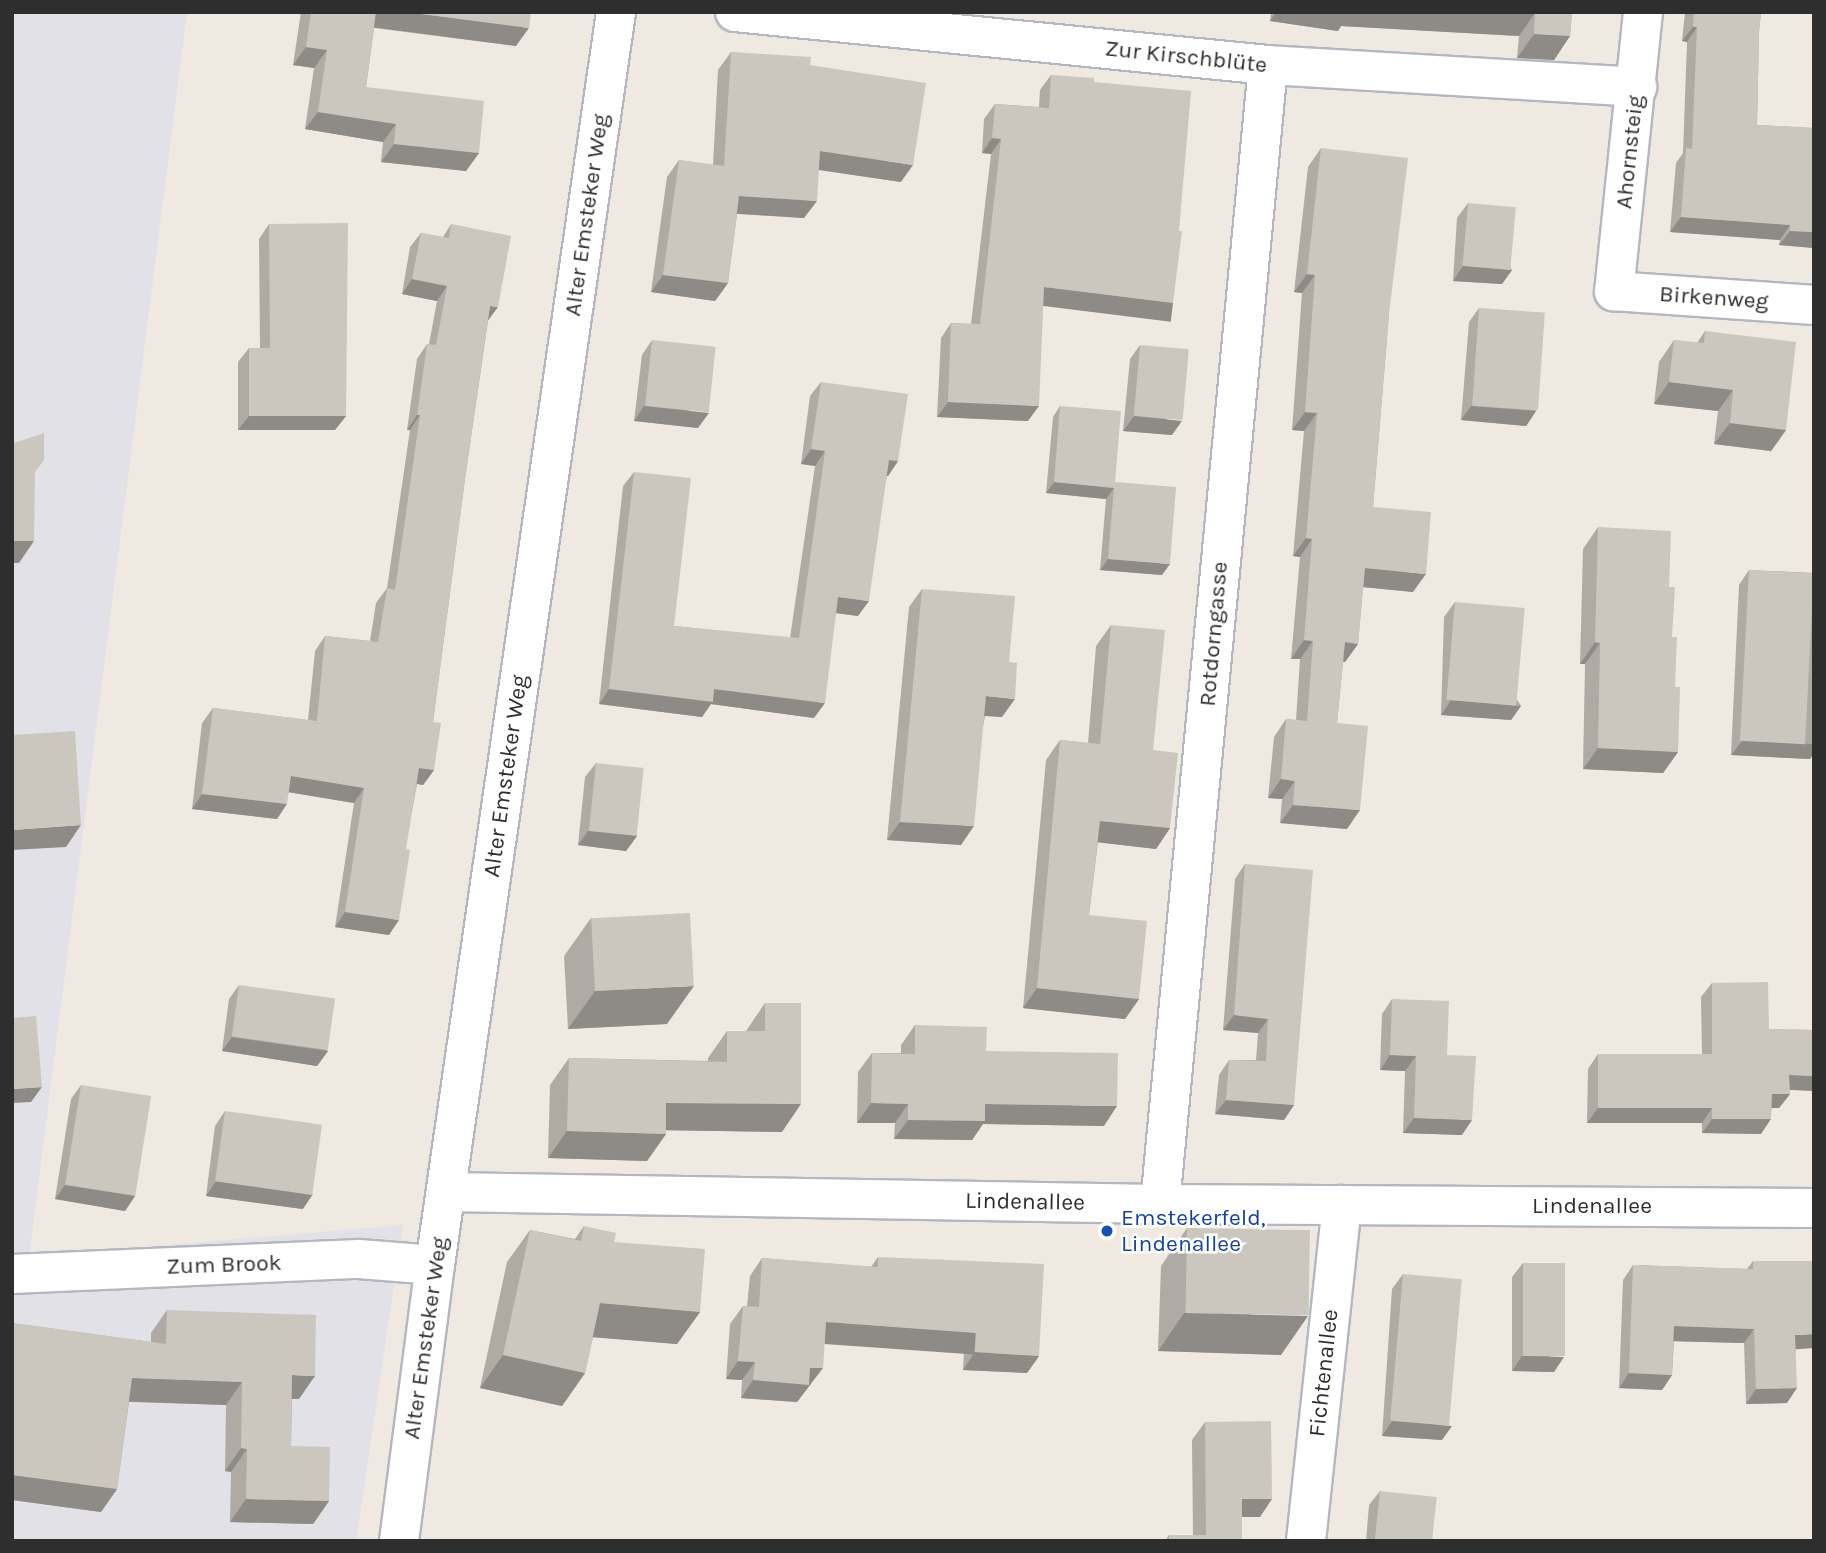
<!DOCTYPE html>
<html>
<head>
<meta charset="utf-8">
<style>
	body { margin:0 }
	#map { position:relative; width:1826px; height:1553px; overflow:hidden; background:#efe9e1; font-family:Karla,sans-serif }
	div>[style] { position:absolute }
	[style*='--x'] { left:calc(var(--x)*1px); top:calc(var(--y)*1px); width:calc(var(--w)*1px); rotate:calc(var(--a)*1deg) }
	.industrial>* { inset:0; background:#e3e1e8 }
	.roads { filter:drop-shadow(2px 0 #b4b7c1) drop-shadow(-2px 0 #b4b7c1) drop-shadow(0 2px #b4b7c1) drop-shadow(0 -2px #b4b7c1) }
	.minor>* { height:38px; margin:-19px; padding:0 19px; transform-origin:19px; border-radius:19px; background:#fff }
	.wall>* { inset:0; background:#afaba4 }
	.shaded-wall>* { inset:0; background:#8e8b86; transform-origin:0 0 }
	.building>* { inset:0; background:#cbc7bf; transform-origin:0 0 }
	.dots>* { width:19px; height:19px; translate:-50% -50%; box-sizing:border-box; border:4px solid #fff; border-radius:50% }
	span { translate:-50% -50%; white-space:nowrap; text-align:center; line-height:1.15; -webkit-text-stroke:5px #fff; paint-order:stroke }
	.street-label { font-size:23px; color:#2e2e2e }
	.transit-label { font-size:23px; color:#164399 }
	.left { translate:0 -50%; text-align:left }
	.frame { position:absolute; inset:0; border:14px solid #2e2e2e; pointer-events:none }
</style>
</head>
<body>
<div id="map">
	<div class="industrial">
		<div style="clip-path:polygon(12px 12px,187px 12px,29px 1257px,403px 1225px,356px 1541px,12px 1541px)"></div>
	</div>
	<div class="roads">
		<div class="minor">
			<div style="--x:735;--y:12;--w:536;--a:5.68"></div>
			<div style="--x:1268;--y:65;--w:370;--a:3.4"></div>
			<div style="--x:1643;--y:12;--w:281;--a:95.9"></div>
			<div style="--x:1614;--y:291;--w:200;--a:4"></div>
			<div style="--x:447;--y:1192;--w:713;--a:0.96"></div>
			<div style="--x:1160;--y:1204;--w:654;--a:0.35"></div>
			<div style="--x:1160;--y:1204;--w:1144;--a:-84.58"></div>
			<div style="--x:12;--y:1274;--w:347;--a:-2.5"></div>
			<div style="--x:359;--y:1259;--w:76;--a:4.5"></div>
			<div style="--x:399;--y:1541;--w:278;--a:-82.6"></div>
			<div style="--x:435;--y:1265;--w:1266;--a:-81.78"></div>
			<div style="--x:1306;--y:1541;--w:338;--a:-83.9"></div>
		</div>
	</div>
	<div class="wall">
		<div style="clip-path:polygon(301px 12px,531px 12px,516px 46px,374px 28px,366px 87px,479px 153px,466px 171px,381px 162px,383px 142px,305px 129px,314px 68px,293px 65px)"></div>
		<div style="clip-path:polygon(1271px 12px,1572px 12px,1570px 36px,1554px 60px,1517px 58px,1519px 36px,1341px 26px,1338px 31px,1270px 21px)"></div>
		<div style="clip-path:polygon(1685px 12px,1761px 12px,1759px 32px,1757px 125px,1814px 128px,1814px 248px,1779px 245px,1780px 240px,1670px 232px,1676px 163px,1683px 153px,1687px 42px,1682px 41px)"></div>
		<div style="clip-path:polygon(731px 52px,810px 65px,901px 182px,818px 170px,804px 218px,737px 214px,728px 283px,715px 301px,651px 292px,667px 177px,679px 160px,713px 165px,718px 70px)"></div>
		<div style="clip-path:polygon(1051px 75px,1094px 82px,1173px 303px,1163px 318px,1043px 303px,1028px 421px,937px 417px,941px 338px,951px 323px,971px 324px,991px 154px,982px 153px,984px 119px,995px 104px,1039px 107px,1040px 90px)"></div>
		<div style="clip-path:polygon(1321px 148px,1389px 314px,1373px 507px,1413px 592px,1363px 587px,1358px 644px,1345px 662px,1343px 662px,1337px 723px,1347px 829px,1280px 823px,1282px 799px,1268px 798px,1274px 737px,1286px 719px,1296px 720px,1300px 659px,1291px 659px,1300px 557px,1293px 556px,1304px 431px,1292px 430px,1302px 293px,1294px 292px,1308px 167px)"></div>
		<div style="clip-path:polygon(1468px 203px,1512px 270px,1502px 284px,1453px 281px,1457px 218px)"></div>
		<div style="clip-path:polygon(269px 224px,346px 416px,335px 430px,238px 430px,238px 362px,249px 348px,260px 348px,259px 239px)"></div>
		<div style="clip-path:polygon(451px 224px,488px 321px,465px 479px,433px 722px,434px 770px,423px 785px,417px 784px,389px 935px,335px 927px,354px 803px,289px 792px,277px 819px,192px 809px,202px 723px,213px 708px,308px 720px,315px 651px,325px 636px,370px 641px,376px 603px,387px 588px,410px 430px,407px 430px,417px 359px,427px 344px,429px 344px,437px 301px,402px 294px,410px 247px,421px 233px,443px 237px)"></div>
		<div style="clip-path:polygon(1479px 308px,1536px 411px,1526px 426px,1461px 420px,1469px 322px)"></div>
		<div style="clip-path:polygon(1705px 331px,1786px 430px,1771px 451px,1714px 444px,1718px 411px,1654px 404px,1659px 362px,1674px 340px,1697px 343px)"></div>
		<div style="clip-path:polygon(652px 340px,698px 428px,634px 421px,642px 355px)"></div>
		<div style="clip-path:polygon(1140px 345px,1172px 435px,1123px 431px,1130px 359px)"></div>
		<div style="clip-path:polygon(821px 382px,898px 461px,888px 476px,887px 476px,858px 616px,836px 613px,814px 718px,711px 704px,702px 717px,599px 704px,623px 486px,634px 472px,674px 626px,790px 638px,815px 466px,801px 464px,810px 396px)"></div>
		<div style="clip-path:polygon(1060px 406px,1115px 482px,1162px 575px,1100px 570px,1106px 499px,1046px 493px,1053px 417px)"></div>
		<div style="clip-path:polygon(1598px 527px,1672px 637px,1678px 752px,1663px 773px,1583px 769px,1585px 664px,1580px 664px,1583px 549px)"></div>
		<div style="clip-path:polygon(1749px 570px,1814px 573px,1814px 753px,1810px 759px,1731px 755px,1739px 585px)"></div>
		<div style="clip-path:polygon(922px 589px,1002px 717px,985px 716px,961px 845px,887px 840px,909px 607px)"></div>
		<div style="clip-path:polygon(1455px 602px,1521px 706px,1511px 720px,1441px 715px,1444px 617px)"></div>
		<div style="clip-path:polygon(1111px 625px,1153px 750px,1170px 828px,1156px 849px,1098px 842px,1089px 915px,1139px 999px,1125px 1019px,1023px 1008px,1046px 760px,1060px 740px,1088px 743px,1096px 646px)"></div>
		<div style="clip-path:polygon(596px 763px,637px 836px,626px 851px,578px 845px,585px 777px)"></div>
		<div style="clip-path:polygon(1245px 864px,1294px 1105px,1284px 1120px,1215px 1114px,1219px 1075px,1229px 1060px,1256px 1060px,1258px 1033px,1223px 1030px,1235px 879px)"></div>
		<div style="clip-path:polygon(591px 918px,667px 1024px,568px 1029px,564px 956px)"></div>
		<div style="clip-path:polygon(1712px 983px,1769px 1029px,1814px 1030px,1814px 1091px,1790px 1090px,1790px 1094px,1779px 1108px,1772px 1108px,1761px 1134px,1702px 1133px,1702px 1123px,1587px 1123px,1588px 1069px,1598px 1054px,1702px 1054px,1701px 997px)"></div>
		<div style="clip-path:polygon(239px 985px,328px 1051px,317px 1066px,222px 1051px,229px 999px)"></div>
		<div style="clip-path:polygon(1392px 999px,1447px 1055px,1462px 1135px,1403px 1133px,1405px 1071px,1380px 1070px,1382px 1014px)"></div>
		<div style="clip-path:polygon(765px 1003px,782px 1132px,666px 1130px,666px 1134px,647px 1161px,548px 1158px,550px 1085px,569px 1058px,708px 1061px,708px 1058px,727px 1031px,746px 1031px)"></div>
		<div style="clip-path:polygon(915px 1025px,986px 1051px,1104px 1126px,983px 1124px,972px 1140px,894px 1139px,895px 1123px,857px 1123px,858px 1072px,872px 1053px,901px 1053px,901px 1045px)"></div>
		<div style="clip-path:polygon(81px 1085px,135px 1196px,125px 1211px,55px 1199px,71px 1099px)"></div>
		<div style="clip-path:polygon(225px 1111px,303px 1209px,206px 1196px,215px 1126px)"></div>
		<div style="clip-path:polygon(584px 1226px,614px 1242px,700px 1312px,677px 1344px,593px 1337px,585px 1373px,562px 1406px,480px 1388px,507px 1262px,530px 1230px,575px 1239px)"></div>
		<div style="clip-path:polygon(1187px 1228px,1281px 1355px,1158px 1351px,1161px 1266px)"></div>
		<div style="clip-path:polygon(878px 1257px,1039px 1356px,1027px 1373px,963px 1370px,964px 1351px,825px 1341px,810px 1386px,809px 1386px,797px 1402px,741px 1398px,742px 1380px,726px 1379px,730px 1324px,743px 1306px,747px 1306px,750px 1276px,762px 1258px,871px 1267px)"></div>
		<div style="clip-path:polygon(1753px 1261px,1796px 1349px,1787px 1403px,1746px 1404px,1744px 1343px,1674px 1341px,1672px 1375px,1662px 1390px,1619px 1388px,1623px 1280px,1633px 1265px,1747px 1269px)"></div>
		<div style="clip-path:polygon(1523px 1263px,1554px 1372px,1512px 1371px,1512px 1277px)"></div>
		<div style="clip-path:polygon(1403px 1274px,1442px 1440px,1382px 1436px,1392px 1289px)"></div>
		<div style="clip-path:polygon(167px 1310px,299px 1399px,292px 1399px,291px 1446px,329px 1501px,313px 1524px,230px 1522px,231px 1472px,225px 1471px,226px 1405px,129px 1402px,117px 1489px,101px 1512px,12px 1500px,12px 1323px,151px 1342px,151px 1333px)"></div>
		<div style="clip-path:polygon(1205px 1422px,1260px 1517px,1242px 1517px,1242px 1541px,1165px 1541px,1169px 1535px,1193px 1535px,1192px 1440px)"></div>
		<div style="clip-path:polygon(1380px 1491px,1432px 1541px,1366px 1541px,1369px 1505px)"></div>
	</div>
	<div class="shaded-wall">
		<div style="clip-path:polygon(374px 12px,406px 12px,529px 28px,516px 46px,364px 26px)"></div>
		<div style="clip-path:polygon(1276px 12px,1528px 12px,1535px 13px,1519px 36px,1341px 26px,1338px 31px,1270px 21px)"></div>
		<div style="clip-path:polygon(1693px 27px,1697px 27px,1687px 42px,1682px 41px)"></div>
		<div style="clip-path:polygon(1534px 34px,1570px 36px,1554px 60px,1517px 58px)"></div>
		<div style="clip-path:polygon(306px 47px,327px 50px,314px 68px,293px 65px)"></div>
		<div style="clip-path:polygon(318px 112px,396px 124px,383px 142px,305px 129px)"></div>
		<div style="clip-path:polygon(992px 138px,1001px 139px,991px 154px,982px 153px)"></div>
		<div style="clip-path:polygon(394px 144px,479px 153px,466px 171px,381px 162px)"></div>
		<div style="clip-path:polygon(820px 151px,913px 165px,901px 182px,807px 168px)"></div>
		<div style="clip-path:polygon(739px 196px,817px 201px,804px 218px,727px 213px)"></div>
		<div style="clip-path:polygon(1681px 217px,1790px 225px,1780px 240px,1670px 232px)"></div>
		<div style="clip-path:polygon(1790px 231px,1814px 232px,1814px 248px,1779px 245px)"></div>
		<div style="clip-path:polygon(1463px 266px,1512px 270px,1502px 284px,1453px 281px)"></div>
		<div style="clip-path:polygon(1307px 274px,1315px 275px,1302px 293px,1294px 292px)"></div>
		<div style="clip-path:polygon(663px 275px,728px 283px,715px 301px,651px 292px)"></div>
		<div style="clip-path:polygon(412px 279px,447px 286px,437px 301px,402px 294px)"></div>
		<div style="left:1044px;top:287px;width:130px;height:19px;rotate:7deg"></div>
		<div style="clip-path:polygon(490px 306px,498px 307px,487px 322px)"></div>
		<div style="clip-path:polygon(1669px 382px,1733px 390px,1718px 411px,1654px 404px)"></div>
		<div style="clip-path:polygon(948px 402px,1039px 406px,1028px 421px,937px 417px)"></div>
		<div style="clip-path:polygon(644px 406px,709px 413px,698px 428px,634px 421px)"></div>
		<div style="clip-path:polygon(1471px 406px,1536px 411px,1526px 426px,1461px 420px)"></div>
		<div style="clip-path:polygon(1305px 412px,1317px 413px,1304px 431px,1292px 430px)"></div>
		<div style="clip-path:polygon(417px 415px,420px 415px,410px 430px,407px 430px)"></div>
		<div style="clip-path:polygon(249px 416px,346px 416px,335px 430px,238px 430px)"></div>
		<div style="clip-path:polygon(1134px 416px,1182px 421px,1172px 435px,1123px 431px)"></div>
		<div style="clip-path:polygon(1730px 423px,1786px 430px,1771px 451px,1714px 444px)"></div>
		<div style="clip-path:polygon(811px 449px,825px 451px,815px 466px,801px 464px)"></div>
		<div style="clip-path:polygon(889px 460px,898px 461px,888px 476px,879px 474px)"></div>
		<div style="clip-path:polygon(1054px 482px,1114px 488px,1106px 499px,1046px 493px)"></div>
		<div style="clip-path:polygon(1306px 538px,1312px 539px,1300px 557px,1293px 556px)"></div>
		<div style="clip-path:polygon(12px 541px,34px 541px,19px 563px,12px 563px)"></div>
		<div style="clip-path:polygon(1108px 559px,1170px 564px,1162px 575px,1100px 570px)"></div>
		<div style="clip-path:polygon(1365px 568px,1426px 574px,1413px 592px,1352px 586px)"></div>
		<div style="clip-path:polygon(838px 597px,869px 601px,858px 616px,828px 612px)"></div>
		<div style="clip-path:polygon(1304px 640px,1313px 641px,1300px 659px,1291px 659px)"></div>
		<div style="clip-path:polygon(1345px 642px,1358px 644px,1345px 662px,1332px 660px)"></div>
		<div style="clip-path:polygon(1595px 642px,1600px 643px,1585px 664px,1580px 664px)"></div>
		<div style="clip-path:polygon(609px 689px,714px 689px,825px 703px,814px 718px,711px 704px,702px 717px,599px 704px)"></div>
		<div style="clip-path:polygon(986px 696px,1015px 699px,1002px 717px,973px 715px)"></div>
		<div style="clip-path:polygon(1451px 700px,1521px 706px,1511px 720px,1441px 715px)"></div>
		<div style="clip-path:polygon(1742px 741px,1814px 744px,1814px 753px,1810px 759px,1731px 755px)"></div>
		<div style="clip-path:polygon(1598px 748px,1678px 752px,1663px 773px,1583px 769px)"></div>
		<div style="clip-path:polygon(419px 768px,434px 770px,423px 785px,409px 782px)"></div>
		<div style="clip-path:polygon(291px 776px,364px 788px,354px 803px,281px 791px)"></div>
		<div style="clip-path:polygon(1281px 779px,1295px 781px,1282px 799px,1268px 798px)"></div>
		<div style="clip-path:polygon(202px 794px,287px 804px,277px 819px,192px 809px)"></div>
		<div style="clip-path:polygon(1293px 805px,1360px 810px,1347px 829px,1280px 823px)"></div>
		<div style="clip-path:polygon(1100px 821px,1170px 828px,1156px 849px,1086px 841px)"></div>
		<div style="clip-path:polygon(900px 822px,974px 826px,961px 845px,887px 840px)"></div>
		<div style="clip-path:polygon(81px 825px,66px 847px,12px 850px,12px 830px)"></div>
		<div style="clip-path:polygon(588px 831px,637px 836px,626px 851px,578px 845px)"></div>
		<div style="clip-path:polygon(345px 912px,399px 920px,389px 935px,335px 927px)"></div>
		<div style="clip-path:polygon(694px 986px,667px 1024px,568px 1029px,595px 991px)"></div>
		<div style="clip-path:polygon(1037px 988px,1139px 999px,1125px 1019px,1023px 1008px)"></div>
		<div style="clip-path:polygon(1234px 1015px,1268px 1019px,1258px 1033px,1223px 1030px)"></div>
		<div style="clip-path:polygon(232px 1037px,328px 1051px,317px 1066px,222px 1051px)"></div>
		<div style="clip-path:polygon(1390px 1055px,1416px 1056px,1405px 1071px,1380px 1070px)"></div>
		<div style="clip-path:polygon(1789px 1075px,1814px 1076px,1814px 1091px,1779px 1089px)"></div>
		<div style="clip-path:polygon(42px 1087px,31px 1102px,12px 1103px,12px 1089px)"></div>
		<div style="clip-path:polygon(1772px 1094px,1790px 1094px,1779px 1108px,1761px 1108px)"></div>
		<div style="clip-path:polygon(1226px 1100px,1294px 1105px,1284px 1120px,1215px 1114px)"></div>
		<div style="clip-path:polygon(666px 1103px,801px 1104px,782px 1132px,647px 1130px)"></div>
		<div style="clip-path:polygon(871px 1103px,908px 1104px,895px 1123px,857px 1123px)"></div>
		<div style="clip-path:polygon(985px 1104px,1117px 1106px,1104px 1126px,983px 1124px,972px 1140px,894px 1139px,908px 1120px)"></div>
		<div style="clip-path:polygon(1598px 1108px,1712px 1108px,1702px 1123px,1587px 1123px)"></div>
		<div style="clip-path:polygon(1414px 1118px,1472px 1120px,1462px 1135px,1403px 1133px)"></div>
		<div style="clip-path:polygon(1712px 1119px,1771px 1119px,1761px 1134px,1702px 1133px)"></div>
		<div style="clip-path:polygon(567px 1131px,666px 1134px,647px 1161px,548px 1158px)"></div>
		<div style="clip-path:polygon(216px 1181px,313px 1194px,303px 1209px,206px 1196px)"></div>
		<div style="clip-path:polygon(65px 1185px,135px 1196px,125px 1211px,55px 1199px)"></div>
		<div style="clip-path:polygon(600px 1303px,700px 1312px,677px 1344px,578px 1336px)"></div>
		<div style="clip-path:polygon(1184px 1313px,1308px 1316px,1281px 1355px,1158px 1351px)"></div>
		<div style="left:826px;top:1322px;width:150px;height:22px;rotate:4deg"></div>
		<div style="clip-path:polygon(1674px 1326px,1754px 1329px,1744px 1343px,1664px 1341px)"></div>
		<div style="clip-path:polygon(1814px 1334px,1814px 1348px,1785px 1350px,1795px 1335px)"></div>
		<div style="clip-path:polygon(975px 1352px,1039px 1356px,1027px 1373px,963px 1370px)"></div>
		<div style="clip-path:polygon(503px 1355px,585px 1373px,562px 1406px,480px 1388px)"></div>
		<div style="clip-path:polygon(1522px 1356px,1564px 1357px,1554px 1372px,1512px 1371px)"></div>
		<div style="clip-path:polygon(738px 1361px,755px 1362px,742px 1380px,726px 1379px)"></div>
		<div style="clip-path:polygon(810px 1368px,823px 1368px,797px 1402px,741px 1398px,753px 1380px)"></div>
		<div style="clip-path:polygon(1629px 1373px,1672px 1375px,1662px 1390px,1619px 1388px)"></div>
		<div style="clip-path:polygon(292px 1375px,315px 1376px,299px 1399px,276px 1398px)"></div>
		<div style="clip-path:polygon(132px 1378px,242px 1382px,226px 1405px,116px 1401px)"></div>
		<div style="clip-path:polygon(1797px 1388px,1787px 1403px,1746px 1404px,1756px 1389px)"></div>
		<div style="clip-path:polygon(1392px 1421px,1452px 1426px,1442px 1440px,1382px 1436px)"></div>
		<div style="clip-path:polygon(241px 1448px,247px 1449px,231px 1472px,225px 1471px)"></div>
		<div style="clip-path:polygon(12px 1475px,117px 1489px,101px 1512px,12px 1500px)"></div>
		<div style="clip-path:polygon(246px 1499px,329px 1501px,313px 1524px,230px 1522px)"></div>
		<div style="clip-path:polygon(1242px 1499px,1272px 1499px,1260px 1517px,1229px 1517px)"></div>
	</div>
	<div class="building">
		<div style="clip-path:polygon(311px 12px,376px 12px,366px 87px,484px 101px,479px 153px,394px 144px,396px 124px,318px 112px,327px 50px,306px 47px)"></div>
		<div style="clip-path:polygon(406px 12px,531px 12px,529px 28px)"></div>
		<div style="clip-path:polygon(1528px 12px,1572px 12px,1570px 36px,1534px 34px,1535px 13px)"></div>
		<div style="clip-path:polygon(1694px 12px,1761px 12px,1759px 32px,1757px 125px,1814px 128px,1814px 232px,1790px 231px,1790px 225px,1681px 217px,1686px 148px,1692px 149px,1697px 27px,1693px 27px)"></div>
		<div style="clip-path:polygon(731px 52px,811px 57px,810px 65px,926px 83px,913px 165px,820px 151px,817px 201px,739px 196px,728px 283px,663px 275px,679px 160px,724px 166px)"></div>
		<div style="clip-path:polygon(1051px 75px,1094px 78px,1094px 82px,1191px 91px,1179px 231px,1182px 231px,1173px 303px,1044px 287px,1039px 406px,948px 402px,951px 323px,980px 324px,1001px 139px,992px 138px,995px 104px,1049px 108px)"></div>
		<div style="clip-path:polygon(1321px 148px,1408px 158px,1389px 314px,1373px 507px,1431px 512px,1426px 574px,1365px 568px,1358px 644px,1345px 642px,1337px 723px,1368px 726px,1360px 810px,1293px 805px,1295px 781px,1281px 779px,1286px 719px,1307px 721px,1313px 641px,1304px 640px,1312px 539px,1306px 538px,1317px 413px,1305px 412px,1315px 275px,1307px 274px)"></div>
		<div style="left:1468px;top:203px;width:48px;height:63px;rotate:5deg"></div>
		<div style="clip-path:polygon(348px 223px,346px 416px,249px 416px,249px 348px,270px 348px,269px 224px)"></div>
		<div style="clip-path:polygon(451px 224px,511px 236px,498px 307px,490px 306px,465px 479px,433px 722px,441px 723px,434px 770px,419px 768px,406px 849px,410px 850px,399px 920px,345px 912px,364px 788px,291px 776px,287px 804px,202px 794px,213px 708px,317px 721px,325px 636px,378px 642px,387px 588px,395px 590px,420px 415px,417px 415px,427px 344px,436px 345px,447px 286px,412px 279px,421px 233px,449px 238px)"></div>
		<div style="left:1479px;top:308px;width:66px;height:98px;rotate:4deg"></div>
		<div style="clip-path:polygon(1705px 331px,1796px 342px,1786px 430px,1730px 423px,1733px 390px,1669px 382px,1674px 340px,1704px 343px)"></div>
		<div style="left:652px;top:340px;width:64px;height:66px;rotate:6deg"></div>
		<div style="left:1140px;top:345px;width:49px;height:71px;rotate:5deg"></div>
		<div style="clip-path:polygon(821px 382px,908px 394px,898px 461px,889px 460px,869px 601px,838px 597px,825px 703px,714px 689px,713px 702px,609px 689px,634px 472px,691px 478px,674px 626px,799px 638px,825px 451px,811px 449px)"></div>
		<div style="clip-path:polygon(1060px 406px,1121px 411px,1115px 482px,1176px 487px,1170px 564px,1108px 559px,1114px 488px,1054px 482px)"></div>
		<div style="clip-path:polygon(44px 433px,44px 460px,35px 472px,34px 541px,12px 541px,12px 442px,14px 443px)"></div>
		<div style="clip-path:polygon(1598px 527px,1671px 531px,1669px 587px,1675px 587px,1672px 637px,1677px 637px,1675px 687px,1680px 687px,1678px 752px,1598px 748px,1600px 643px,1595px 642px)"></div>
		<div style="left:1749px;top:570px;width:65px;height:171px;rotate:3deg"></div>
		<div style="clip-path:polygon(922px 589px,1015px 596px,1009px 662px,1017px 663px,1015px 699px,986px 696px,974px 826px,900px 822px)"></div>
		<div style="left:1455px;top:602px;width:70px;height:98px;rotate:5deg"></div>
		<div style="clip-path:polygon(1111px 625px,1165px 630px,1153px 750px,1178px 753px,1170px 828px,1100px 821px,1089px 915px,1147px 921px,1139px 999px,1037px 988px,1060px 740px,1100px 744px)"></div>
		<div style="clip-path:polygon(75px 731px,81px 825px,12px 830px,12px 792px,14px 791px,12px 768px,12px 735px)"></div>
		<div style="left:596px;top:763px;width:48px;height:68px;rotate:6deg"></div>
		<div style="clip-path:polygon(1245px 864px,1313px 870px,1294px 1105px,1226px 1100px,1229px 1060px,1266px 1061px,1268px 1019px,1234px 1015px)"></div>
		<div style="left:690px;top:913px;width:73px;height:99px;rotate:87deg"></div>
		<div style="clip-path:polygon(1768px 982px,1769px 1029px,1814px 1030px,1814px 1076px,1789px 1075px,1790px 1094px,1772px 1094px,1771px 1119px,1712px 1119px,1712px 1108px,1598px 1108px,1598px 1054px,1712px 1054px,1712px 983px)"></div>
		<div style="left:239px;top:985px;width:97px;height:52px;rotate:8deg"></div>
		<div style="clip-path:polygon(1392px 999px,1449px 1001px,1447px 1055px,1476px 1056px,1472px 1120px,1414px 1118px,1416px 1056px,1390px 1055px)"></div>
		<div style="clip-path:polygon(765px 1003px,801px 1003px,801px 1104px,666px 1103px,666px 1134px,567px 1131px,569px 1058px,727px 1062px,727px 1031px,765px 1031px)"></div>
		<div style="clip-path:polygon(36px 1016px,42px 1087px,12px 1089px,12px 1018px)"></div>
		<div style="clip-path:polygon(915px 1025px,987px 1027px,986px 1051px,1118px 1053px,1117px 1106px,985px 1104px,985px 1121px,908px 1120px,908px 1104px,871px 1103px,872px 1053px,915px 1054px)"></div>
		<div style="left:81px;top:1085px;width:71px;height:101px;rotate:9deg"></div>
		<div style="left:225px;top:1111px;width:98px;height:71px;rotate:8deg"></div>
		<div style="clip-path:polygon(584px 1226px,616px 1233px,614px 1242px,705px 1249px,700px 1312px,600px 1303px,585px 1373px,503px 1355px,530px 1230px,581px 1241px)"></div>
		<div style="left:1187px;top:1228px;width:123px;height:85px;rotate:1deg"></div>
		<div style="clip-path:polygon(878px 1257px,1044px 1264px,1039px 1356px,975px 1352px,976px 1333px,826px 1322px,823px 1368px,810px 1368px,809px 1385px,753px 1380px,755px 1362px,738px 1361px,743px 1306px,759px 1307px,762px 1258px,878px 1267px)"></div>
		<div style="clip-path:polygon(1753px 1261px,1814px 1261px,1814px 1334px,1795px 1335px,1797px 1388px,1756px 1389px,1754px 1329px,1674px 1326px,1672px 1375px,1629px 1373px,1633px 1265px,1753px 1269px)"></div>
		<div style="left:1523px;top:1263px;width:42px;height:93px"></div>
		<div style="left:1403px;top:1274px;width:59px;height:147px;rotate:5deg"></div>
		<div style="clip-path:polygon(167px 1310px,316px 1315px,315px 1376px,292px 1375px,291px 1446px,330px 1447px,329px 1501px,246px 1499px,247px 1449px,241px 1448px,242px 1382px,132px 1378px,117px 1489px,12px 1475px,12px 1323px,166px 1344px)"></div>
		<div style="clip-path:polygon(1271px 1421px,1272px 1499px,1242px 1499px,1242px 1541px,1169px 1541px,1169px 1535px,1206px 1535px,1205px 1422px)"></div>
		<div style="left:1380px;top:1491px;width:57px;height:50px;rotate:6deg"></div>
	</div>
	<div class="dots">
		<div style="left:1107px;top:1231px;background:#1a4fb4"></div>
	</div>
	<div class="street-label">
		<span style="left:1186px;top:57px;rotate:6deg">Zur Kirschblüte</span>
		<span style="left:1630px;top:152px;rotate:-84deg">Ahornsteig</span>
		<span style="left:587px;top:215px;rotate:-82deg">Alter Emsteker Weg</span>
		<span style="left:1714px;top:298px;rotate:4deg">Birkenweg</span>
		<span style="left:1214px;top:634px;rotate:-85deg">Rotdorngasse</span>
		<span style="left:506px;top:776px;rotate:-82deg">Alter Emsteker Weg</span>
		<span style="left:1025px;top:1202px;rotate:1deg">Lindenallee</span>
		<span style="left:1592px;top:1206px">Lindenallee</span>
		<span style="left:224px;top:1265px;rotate:-2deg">Zum Brook</span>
		<span style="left:426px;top:1338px;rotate:-82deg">Alter Emsteker Weg</span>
		<span style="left:1324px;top:1373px;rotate:-84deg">Fichtenallee</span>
	</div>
	<div class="transit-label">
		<span class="left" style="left:1121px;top:1231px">Emstekerfeld,<br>Lindenallee</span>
	</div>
	<div class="frame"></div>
</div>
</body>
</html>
